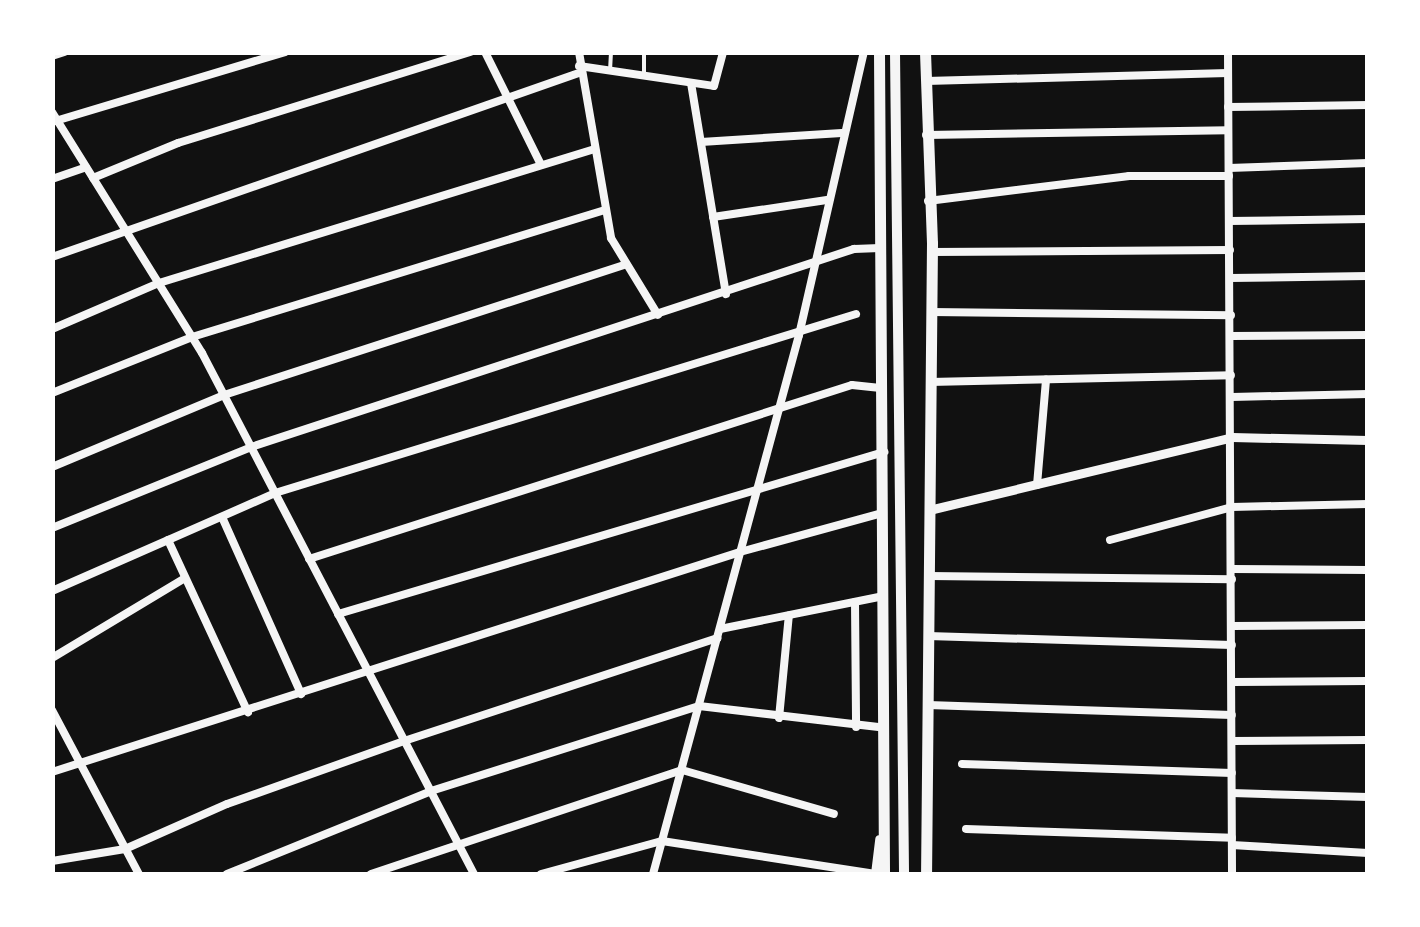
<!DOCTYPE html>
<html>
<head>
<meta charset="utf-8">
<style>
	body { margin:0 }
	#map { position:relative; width:1420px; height:927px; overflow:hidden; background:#111; font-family:Overpass,sans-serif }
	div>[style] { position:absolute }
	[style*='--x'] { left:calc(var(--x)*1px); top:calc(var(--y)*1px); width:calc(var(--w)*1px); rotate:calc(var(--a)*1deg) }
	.service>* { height:4px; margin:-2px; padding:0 2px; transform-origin:2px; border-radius:2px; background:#f5f5f5 }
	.minor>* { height:8px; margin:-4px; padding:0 4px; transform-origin:4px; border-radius:4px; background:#f5f5f5 }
	.tertiary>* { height:9px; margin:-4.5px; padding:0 4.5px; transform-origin:4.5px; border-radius:4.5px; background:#f5f5f5 }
	.secondary>* { height:10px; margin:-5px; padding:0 5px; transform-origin:5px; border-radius:5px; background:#f5f5f5 }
	.primary>* { height:11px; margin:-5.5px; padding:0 5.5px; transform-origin:5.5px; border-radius:5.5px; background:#f5f5f5 }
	span { translate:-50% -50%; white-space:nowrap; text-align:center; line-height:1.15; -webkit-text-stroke:8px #fff; paint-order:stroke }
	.frame { position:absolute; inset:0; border:55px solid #fff; pointer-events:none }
</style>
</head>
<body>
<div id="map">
	<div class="service">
		<div style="--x:610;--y:71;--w:19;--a:-87"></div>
		<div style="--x:644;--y:76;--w:24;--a:-90"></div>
	</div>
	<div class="minor">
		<div style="--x:485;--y:52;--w:126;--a:63.6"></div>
		<div style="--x:579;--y:52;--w:189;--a:80.2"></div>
		<div style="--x:611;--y:238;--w:90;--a:58.6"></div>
		<div style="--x:1228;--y:52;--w:822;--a:89.72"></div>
		<div style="--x:52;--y:56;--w:13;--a:-18"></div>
		<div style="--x:579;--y:66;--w:136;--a:8.4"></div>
		<div style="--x:714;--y:86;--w:35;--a:-75"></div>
		<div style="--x:926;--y:81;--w:302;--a:-1.5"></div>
		<div style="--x:691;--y:83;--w:214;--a:80.6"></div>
		<div style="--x:1228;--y:107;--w:140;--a:-0.8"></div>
		<div style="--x:52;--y:112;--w:284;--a:58.1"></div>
		<div style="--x:202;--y:353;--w:588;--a:62.43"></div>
		<div style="--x:52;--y:122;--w:244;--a:-16.7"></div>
		<div style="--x:926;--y:135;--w:302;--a:-0.9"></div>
		<div style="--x:701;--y:142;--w:141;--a:-3.7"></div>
		<div style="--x:1229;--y:168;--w:139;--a:-2.1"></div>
		<div style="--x:93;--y:178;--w:92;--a:-22.4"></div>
		<div style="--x:178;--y:143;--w:306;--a:-17.3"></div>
		<div style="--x:52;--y:179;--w:36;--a:-19"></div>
		<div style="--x:928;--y:201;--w:203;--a:-7.1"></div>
		<div style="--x:1129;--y:176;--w:100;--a:0"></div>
		<div style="--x:713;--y:217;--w:115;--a:-8.5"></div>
		<div style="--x:1229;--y:221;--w:139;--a:-0.8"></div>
		<div style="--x:931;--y:252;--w:299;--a:-0.4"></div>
		<div style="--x:52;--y:257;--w:558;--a:-19.25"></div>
		<div style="--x:1230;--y:278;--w:138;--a:-0.8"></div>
		<div style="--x:931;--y:312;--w:300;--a:0.6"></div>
		<div style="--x:52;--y:329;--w:116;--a:-23.3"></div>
		<div style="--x:159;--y:283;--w:455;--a:-17.1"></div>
		<div style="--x:1231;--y:336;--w:137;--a:-0.4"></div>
		<div style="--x:930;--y:382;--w:301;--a:-1.3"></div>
		<div style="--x:52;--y:393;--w:151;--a:-21.8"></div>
		<div style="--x:192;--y:337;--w:432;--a:-17.1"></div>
		<div style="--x:1232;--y:397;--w:136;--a:-1.3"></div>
		<div style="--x:52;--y:467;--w:186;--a:-22.7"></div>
		<div style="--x:224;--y:395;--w:423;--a:-18"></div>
		<div style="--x:1037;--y:485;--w:106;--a:-85.1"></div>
		<div style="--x:222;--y:517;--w:194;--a:65.9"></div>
		<div style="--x:52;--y:528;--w:215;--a:-22.1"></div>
		<div style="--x:251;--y:447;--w:635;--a:-18.18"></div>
		<div style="--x:854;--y:249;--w:26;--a:-2"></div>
		<div style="--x:168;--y:540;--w:190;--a:65.1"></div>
		<div style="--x:1110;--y:540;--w:126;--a:-15.1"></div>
		<div style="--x:1232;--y:507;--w:136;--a:-1.3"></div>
		<div style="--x:309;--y:559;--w:570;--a:-17.77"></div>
		<div style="--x:852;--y:385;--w:31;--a:6"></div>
		<div style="--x:1232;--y:569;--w:136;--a:0.4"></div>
		<div style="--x:929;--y:576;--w:303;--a:0.6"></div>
		<div style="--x:52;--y:591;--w:244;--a:-23.7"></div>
		<div style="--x:275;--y:493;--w:608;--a:-17.12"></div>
		<div style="--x:855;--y:602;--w:125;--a:89.5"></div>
		<div style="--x:338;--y:614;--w:570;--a:-16.53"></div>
		<div style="--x:1232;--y:626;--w:136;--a:-0.4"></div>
		<div style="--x:720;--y:629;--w:167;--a:-11.4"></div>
		<div style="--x:928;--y:636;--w:304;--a:1.7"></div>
		<div style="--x:52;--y:658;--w:155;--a:-31"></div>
		<div style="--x:1232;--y:682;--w:136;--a:-0.4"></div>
		<div style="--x:928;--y:705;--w:304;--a:1.9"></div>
		<div style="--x:52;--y:710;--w:186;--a:62.1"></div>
		<div style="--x:779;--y:718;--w:103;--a:-84.5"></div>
		<div style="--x:1232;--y:741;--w:136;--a:-0.4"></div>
		<div style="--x:962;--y:764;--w:270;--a:1.9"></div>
		<div style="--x:52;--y:772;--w:722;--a:-17.73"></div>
		<div style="--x:740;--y:552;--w:148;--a:-15.3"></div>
		<div style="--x:1232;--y:793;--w:136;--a:1.7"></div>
		<div style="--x:966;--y:829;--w:266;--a:1.9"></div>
		<div style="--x:1232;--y:845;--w:136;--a:3.4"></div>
		<div style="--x:52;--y:861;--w:74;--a:-9.3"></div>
		<div style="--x:125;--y:849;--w:111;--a:-23.8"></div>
		<div style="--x:227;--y:804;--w:188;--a:-19.6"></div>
		<div style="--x:404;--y:741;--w:330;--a:-18.2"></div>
		<div style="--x:227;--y:874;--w:220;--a:-22.1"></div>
		<div style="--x:431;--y:791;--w:281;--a:-17.6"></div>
		<div style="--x:699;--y:706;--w:187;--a:6.7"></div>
		<div style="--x:371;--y:874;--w:328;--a:-18.5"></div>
		<div style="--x:682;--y:770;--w:158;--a:16.1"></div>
		<div style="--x:541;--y:874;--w:125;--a:-15.3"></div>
		<div style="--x:662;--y:841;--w:216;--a:8.8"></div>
		<div style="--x:653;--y:874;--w:558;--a:-74.84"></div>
		<div style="--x:799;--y:335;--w:290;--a:-77.1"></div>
		<div style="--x:875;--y:874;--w:35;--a:-83"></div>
	</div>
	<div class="tertiary">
		<div style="--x:929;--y:510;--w:312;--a:-13.5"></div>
		<div style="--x:1232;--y:437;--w:136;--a:1.3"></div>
	</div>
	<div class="secondary">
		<div style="--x:895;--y:52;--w:822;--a:89.37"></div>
	</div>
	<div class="primary">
		<div style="--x:879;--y:52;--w:822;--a:89.65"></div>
		<div style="--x:925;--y:52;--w:191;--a:87.9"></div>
		<div style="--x:932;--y:243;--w:631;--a:90.54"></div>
	</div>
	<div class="frame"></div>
</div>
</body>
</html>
